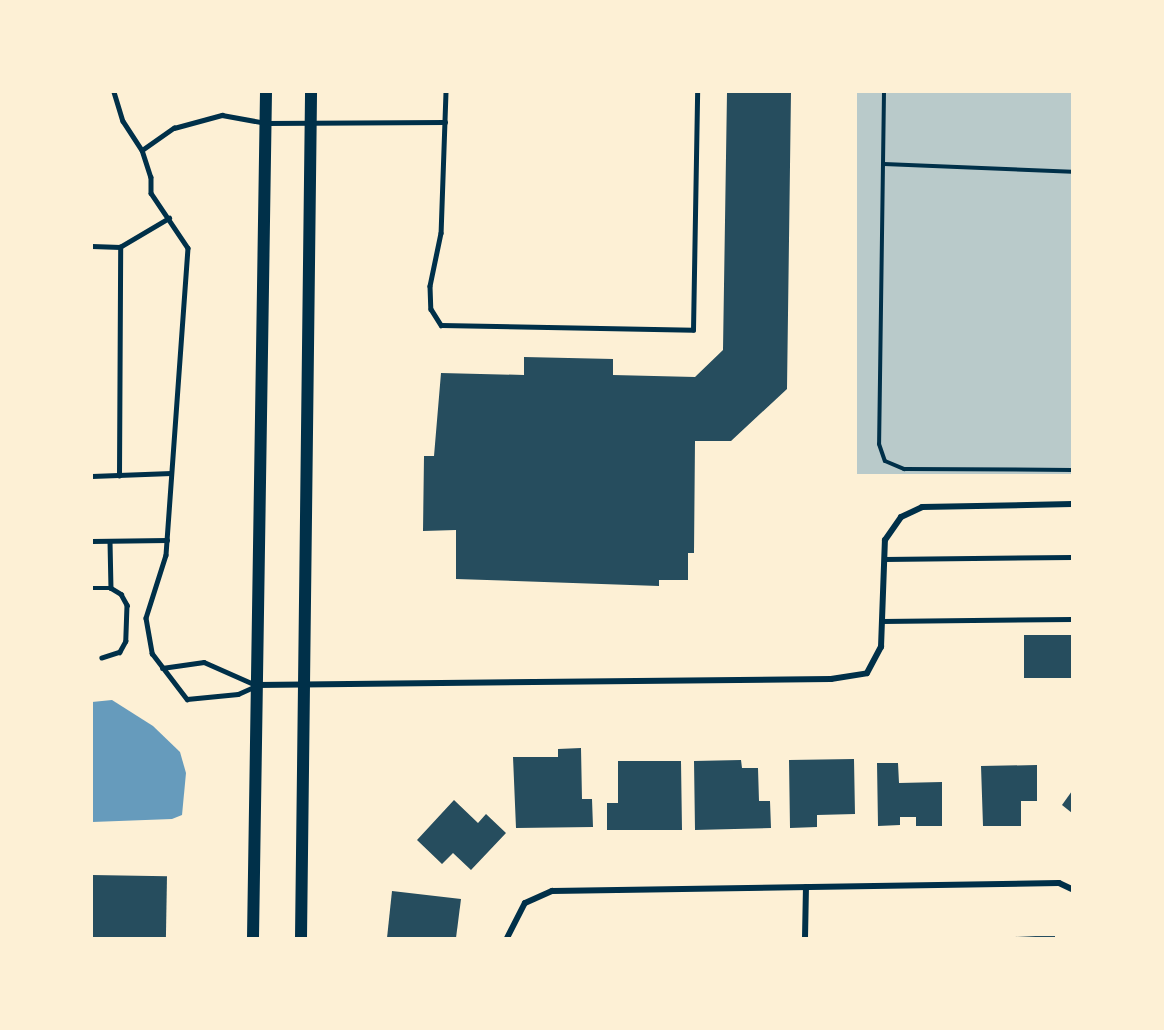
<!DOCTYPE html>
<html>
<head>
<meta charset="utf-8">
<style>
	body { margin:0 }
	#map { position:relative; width:1164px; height:1030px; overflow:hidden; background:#fdf0d5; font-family:"Fira Sans Condensed",sans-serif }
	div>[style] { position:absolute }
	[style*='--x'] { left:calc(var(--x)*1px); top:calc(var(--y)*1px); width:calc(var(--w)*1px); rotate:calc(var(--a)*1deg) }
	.green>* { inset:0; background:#b9caca; transform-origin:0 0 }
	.water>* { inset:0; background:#669bbc }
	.building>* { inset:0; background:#264d5e; transform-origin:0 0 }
	.path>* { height:4px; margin:-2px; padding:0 2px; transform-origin:2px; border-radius:2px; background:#003049 }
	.service>* { height:4.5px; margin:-2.25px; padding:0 2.25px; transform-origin:2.25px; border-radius:2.25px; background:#003049 }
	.minor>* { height:6px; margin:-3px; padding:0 3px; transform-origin:3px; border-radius:3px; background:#003049 }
	.secondary>* { height:12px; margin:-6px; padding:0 6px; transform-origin:6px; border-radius:6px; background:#003049 }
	span { translate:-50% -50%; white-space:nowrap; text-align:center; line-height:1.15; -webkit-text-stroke:4.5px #fdf0d5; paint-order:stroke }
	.frame { position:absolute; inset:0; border:93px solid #fdf0d5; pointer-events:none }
</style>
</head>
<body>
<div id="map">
	<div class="green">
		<div style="left:857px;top:92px;width:215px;height:382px"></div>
	</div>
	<div class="water">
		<div style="clip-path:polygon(112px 700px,153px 726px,180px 752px,186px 773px,182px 815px,172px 819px,92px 822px,92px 702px)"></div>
	</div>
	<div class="building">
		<div style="clip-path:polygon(727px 92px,791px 92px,787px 389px,731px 441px,695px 441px,694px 553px,688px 553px,688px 580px,659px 580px,659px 586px,456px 579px,456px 530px,423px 531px,424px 456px,434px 456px,441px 373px,524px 375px,524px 357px,613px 359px,613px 375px,695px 377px,723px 350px)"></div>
		<div style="left:1024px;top:635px;width:48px;height:43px"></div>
		<div style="clip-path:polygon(581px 748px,582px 799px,592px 799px,593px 827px,516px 828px,513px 757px,558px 757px,558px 749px)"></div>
		<div style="clip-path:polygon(854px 759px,855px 814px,817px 815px,817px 827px,790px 828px,789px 760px)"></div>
		<div style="clip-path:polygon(741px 760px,742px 768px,758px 768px,759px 801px,770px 801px,771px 828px,695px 830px,694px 761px)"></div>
		<div style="clip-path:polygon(618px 761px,681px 761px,682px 830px,607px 830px,607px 803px,618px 803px)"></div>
		<div style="clip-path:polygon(877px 763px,898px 763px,899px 783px,942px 782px,942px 826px,916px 826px,916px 817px,900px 817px,900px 825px,878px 826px)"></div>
		<div style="clip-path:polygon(1037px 765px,1037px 801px,1021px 801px,1021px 826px,983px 826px,981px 766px)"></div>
		<div style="clip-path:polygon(1072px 791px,1072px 813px,1062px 805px)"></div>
		<div style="clip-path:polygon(454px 800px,478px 823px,486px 814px,506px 833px,471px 870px,453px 853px,442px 864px,417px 840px)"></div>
		<div style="left:92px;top:875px;width:75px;height:63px;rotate:1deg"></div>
		<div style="clip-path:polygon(392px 891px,461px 899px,456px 938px,387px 938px)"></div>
		<div style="clip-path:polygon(1015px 936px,1055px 936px,1055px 938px)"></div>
	</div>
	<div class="path">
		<div style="--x:884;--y:92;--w:352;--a:90.8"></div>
		<div style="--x:879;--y:444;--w:18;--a:71"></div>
		<div style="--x:885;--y:461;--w:21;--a:23"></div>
		<div style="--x:904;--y:469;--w:168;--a:0.3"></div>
		<div style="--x:884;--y:164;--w:188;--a:2.4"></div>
	</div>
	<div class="service">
		<div style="--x:114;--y:92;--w:30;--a:73"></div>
		<div style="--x:123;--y:121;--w:35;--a:57"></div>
		<div style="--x:142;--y:150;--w:28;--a:72"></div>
		<div style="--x:151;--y:177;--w:16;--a:90"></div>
		<div style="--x:151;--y:193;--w:66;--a:56.1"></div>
		<div style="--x:188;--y:248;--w:308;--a:94.1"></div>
		<div style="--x:166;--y:555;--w:66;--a:107.6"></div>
		<div style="--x:146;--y:618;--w:36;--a:80"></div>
		<div style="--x:152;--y:653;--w:58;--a:52.7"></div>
		<div style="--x:187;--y:699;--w:51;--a:-5.6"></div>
		<div style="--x:238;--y:694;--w:20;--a:-24"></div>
		<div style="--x:446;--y:92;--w:141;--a:92"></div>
		<div style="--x:441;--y:233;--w:54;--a:101.7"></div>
		<div style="--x:430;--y:286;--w:23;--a:88"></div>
		<div style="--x:431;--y:309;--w:19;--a:58"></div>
		<div style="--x:441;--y:325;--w:252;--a:1.1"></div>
		<div style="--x:693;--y:330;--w:238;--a:-89"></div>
		<div style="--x:142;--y:150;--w:39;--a:-35"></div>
		<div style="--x:174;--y:128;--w:50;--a:-15.2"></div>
		<div style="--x:222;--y:115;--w:45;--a:10.3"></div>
		<div style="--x:266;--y:123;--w:179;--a:-0.3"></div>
		<div style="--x:92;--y:246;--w:28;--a:2"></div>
		<div style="--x:120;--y:247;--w:57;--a:-30.6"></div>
		<div style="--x:92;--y:476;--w:79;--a:-2.2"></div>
		<div style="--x:119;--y:476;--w:229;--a:-89.7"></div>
		<div style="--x:92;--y:541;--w:75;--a:-0.8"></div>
		<div style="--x:110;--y:541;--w:47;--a:88.8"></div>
		<div style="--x:884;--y:559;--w:188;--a:-0.6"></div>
		<div style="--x:92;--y:588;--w:19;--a:0"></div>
		<div style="--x:111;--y:588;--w:12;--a:31"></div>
		<div style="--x:121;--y:594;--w:13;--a:61"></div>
		<div style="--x:127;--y:605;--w:36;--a:92"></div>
		<div style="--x:126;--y:641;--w:13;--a:119"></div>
		<div style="--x:120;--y:652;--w:19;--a:162"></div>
		<div style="--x:882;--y:621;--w:190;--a:-0.6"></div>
		<div style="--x:162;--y:668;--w:42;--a:-8.1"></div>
		<div style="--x:204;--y:662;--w:57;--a:23.9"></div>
	</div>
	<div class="minor">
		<div style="--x:257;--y:685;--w:574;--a:-0.6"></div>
		<div style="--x:831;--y:679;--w:36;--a:-9"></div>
		<div style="--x:867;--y:673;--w:30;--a:-62"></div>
		<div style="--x:881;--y:647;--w:107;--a:-87.9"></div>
		<div style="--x:885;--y:540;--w:28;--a:-55"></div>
		<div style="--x:901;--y:517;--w:23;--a:-25"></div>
		<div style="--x:922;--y:507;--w:150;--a:-1.1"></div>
		<div style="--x:507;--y:938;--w:39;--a:-63"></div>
		<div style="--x:525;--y:903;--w:30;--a:-24"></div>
		<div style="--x:552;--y:891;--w:507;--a:-0.9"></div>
		<div style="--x:1059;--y:883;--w:14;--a:25"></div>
		<div style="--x:805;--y:938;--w:51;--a:-88.9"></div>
	</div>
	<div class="secondary">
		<div style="--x:253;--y:938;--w:846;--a:-89.12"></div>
		<div style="--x:301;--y:938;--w:846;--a:-89.32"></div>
	</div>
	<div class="frame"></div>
</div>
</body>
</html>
